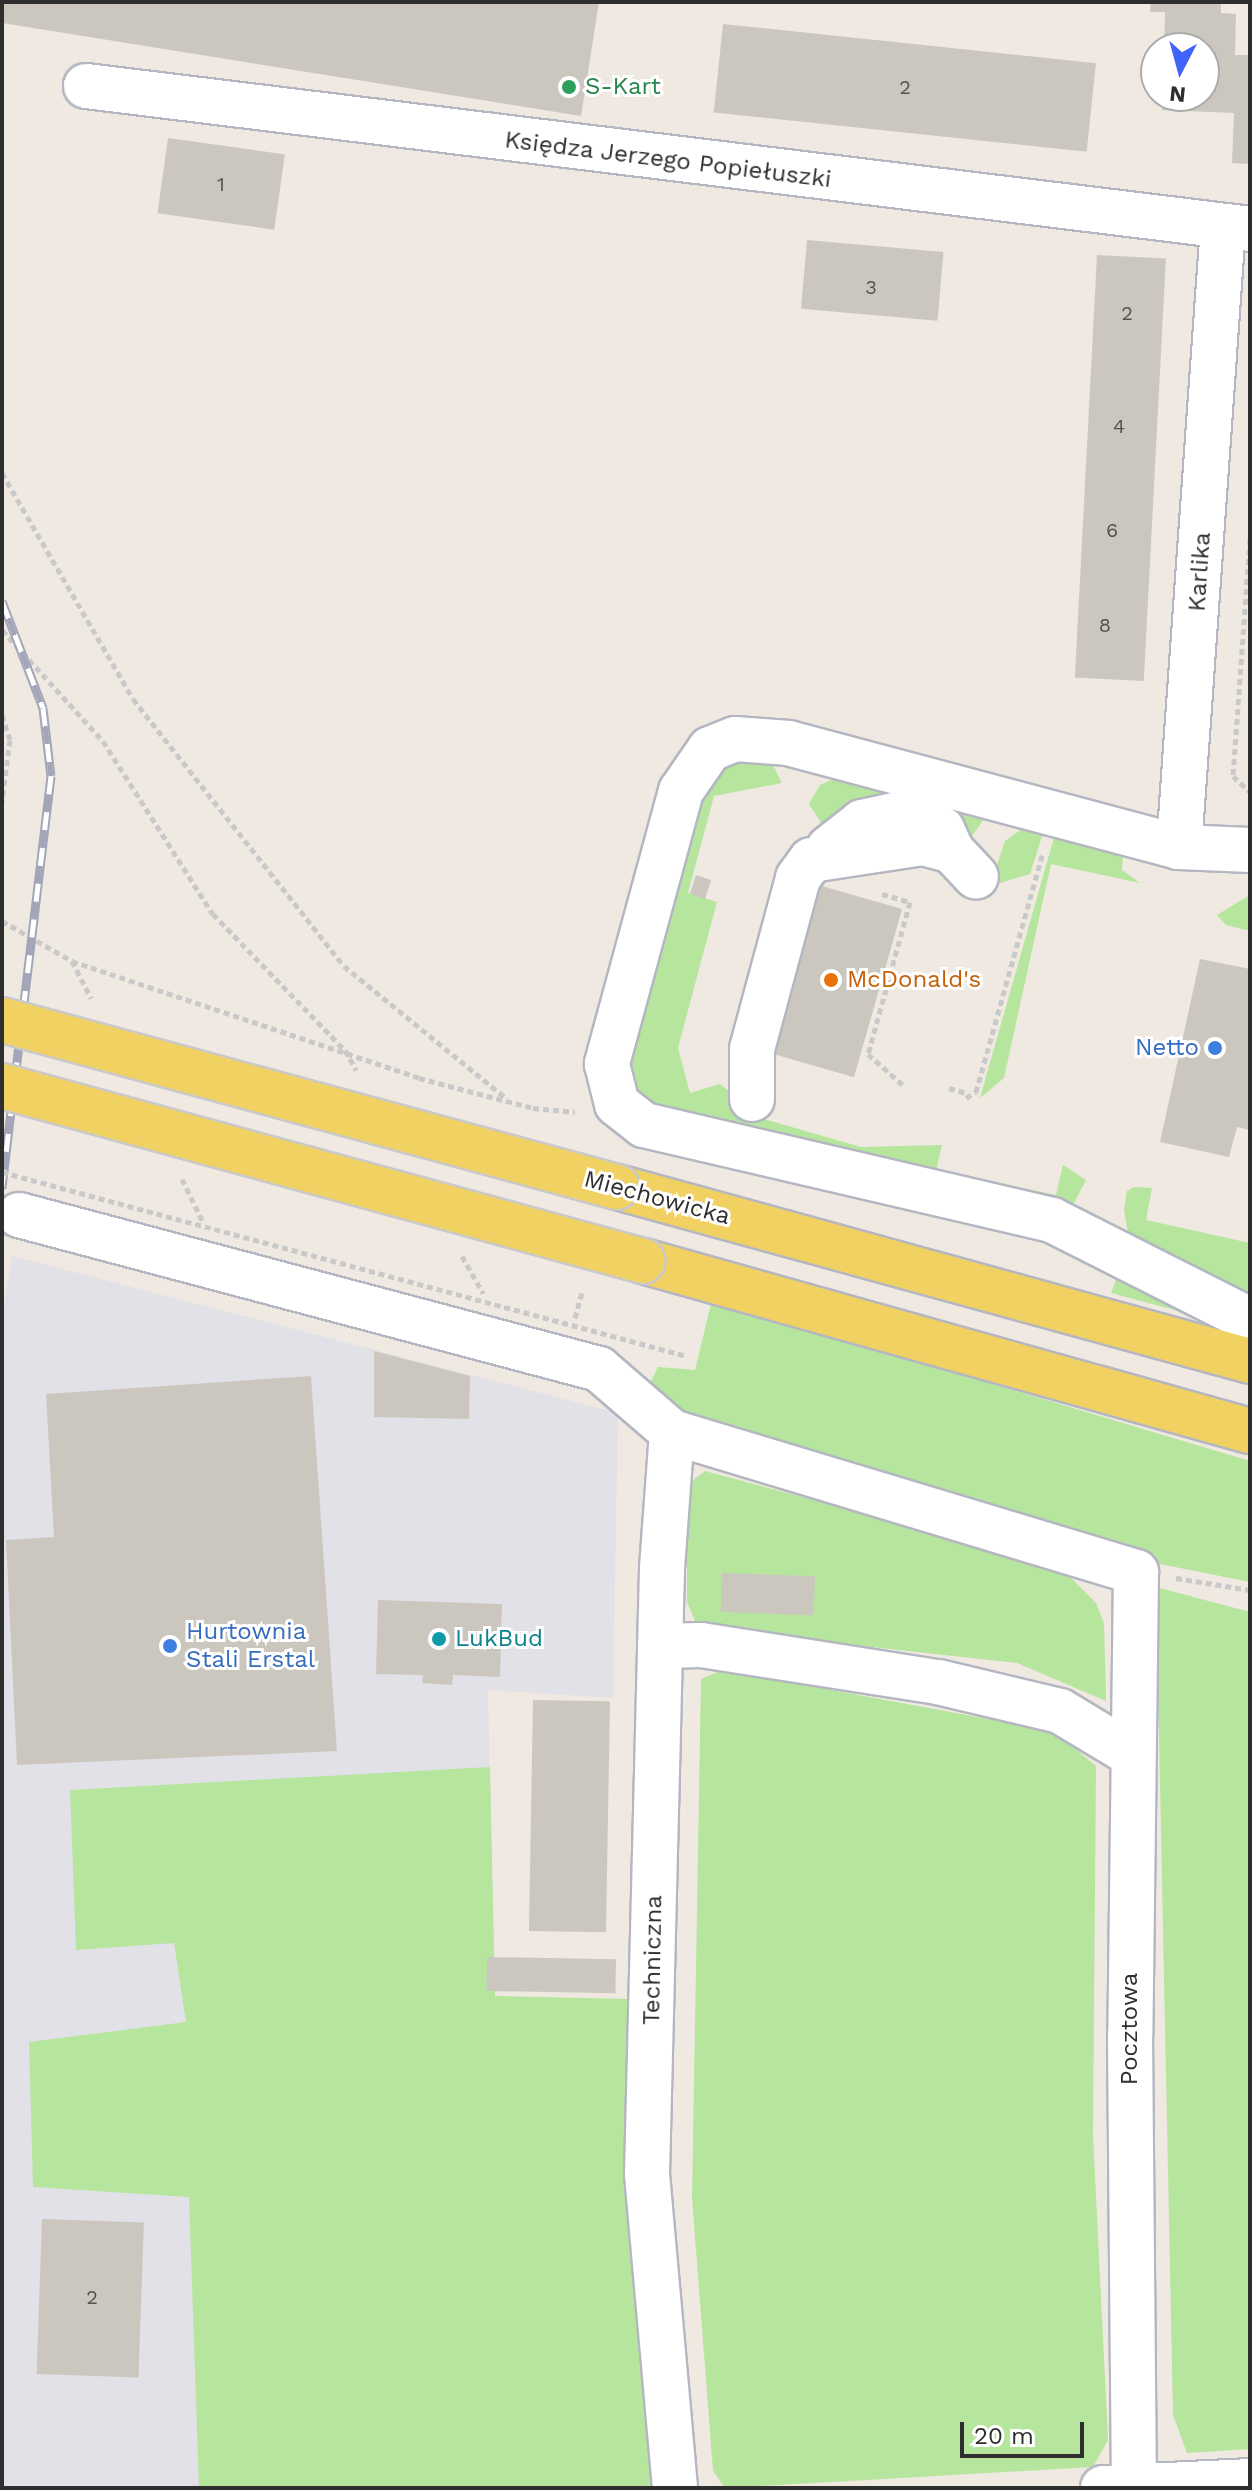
<!DOCTYPE html>
<html>
<head>
<meta charset="utf-8">
<style>
	body { margin:0 }
	#map { position:relative; width:1252px; height:2490px; overflow:hidden; background:#efe9e1; font-family:"Work Sans",sans-serif }
	div>[style] { position:absolute }
	[style*='--x'] { left:calc(var(--x)*1px); top:calc(var(--y)*1px); width:calc(var(--w)*1px); rotate:calc(var(--a)*1deg) }
	.industrial>* { inset:0; background:#e3e1e8 }
	.green>* { inset:0; background:#b6e59e }
	.building>* { inset:0; background:#cbc7bf; transform-origin:0 0 }
	.path>* { height:5px; margin-top:-2.5px; transform-origin:0; background:repeating-linear-gradient(90deg,#c9c9c9 0 6px,transparent 0 10px) }
	.roads { filter:drop-shadow(2px 0 #b4b7c1) drop-shadow(-2px 0 #b4b7c1) drop-shadow(0 2px #b4b7c1) drop-shadow(0 -2px #b4b7c1) }
	.minor>* { height:44px; margin:-22px; padding:0 22px; transform-origin:22px; border-radius:22px; background:#fff }
	.major>* { height:44px; margin:-22px; padding:0 22px; transform-origin:22px; border-radius:22px; background:#f2d163 }
	.rail>* { height:9px; margin-top:-4.5px; transform-origin:0; background:repeating-linear-gradient(90deg,#fff 0 18px,#a3a6b8 0 36px); box-sizing:border-box; border-block:2px solid #a3a6b8 }
	.path-bridge>* { height:5px; margin-top:-2.5px; transform-origin:0; background:repeating-linear-gradient(90deg,#c9c9c9 0 6px,transparent 0 10px) }
	.bridges { filter:drop-shadow(2px 0 #c9c9c9) drop-shadow(-2px 0 #c9c9c9) drop-shadow(0 2px #c9c9c9) drop-shadow(0 -2px #c9c9c9) }
	.major-bridge>* { height:44px; margin:-22px; padding:0 22px; transform-origin:22px; border-radius:22px; background:#f2d163 }
	.dots>* { width:22px; height:22px; translate:-50% -50%; box-sizing:border-box; border:4px solid #fff; border-radius:50% }
	span { translate:-50% -50%; white-space:nowrap; text-align:center; line-height:1.15; -webkit-text-stroke:6px #fff; paint-order:stroke }
	.number-label { font-size:20px; color:#555452 }
	.number-label span { -webkit-text-stroke-width:0 }
	.leisure-label { font-size:24px; color:#27864d }
	.left { translate:0 -50%; text-align:left }
	.street-label { font-size:24px; color:#2e2e2e }
	.food-label { font-size:24px; color:#c56008 }
	.shop-label { font-size:24px; color:#366cbe }
	.right { translate:-100% -50%; text-align:right }
	.culture-label { font-size:24px; color:#0d838f }
	.frame { position:absolute; inset:0; border:4px solid #2e2e2e; pointer-events:none }
	.north { position:absolute; left:1140px; top:32px; width:80px; height:80px; box-sizing:border-box; background:#fff; border:2px solid #ababab; border-radius:50%; rotate:186deg; font-size:22px; font-weight:700; line-height:32px; text-align:center; color:#2e2e2e }
	.north::after { content:''; display:block; margin:auto; width:28px; height:36px; background:#4264fb; clip-path:polygon(50% 0,100% 100%,50% 72%,0 100%) }
	.scale { position:absolute; left:960px; top:2422px; width:124px; height:36px; box-sizing:border-box; border:4px solid #2e2e2e; border-top:0; padding-left:10px; font-size:24px; line-height:28px; white-space:nowrap; color:#2e2e2e; -webkit-text-stroke:6px #fff; paint-order:stroke }
</style>
</head>
<body>
<div id="map">
	<div class="industrial">
		<div style="clip-path:polygon(12px 1256px,618px 1413px,613px 1698px,488px 1690px,498px 2133px,484px 2288px,510px 2488px,2px 2488px,2px 1317px)"></div>
	</div>
	<div class="green">
		<div style="clip-path:polygon(770px 759px,782px 783px,714px 796px,688px 893px,717px 902px,678px 1048px,690px 1093px,720px 1084px,764px 1119px,861px 1147px,942px 1145px,935px 1175px,672px 1119px,637px 1097px,626px 1062px,694px 808px,716px 763px)"></div>
		<div style="clip-path:polygon(838px 777px,985px 814px,984px 819px,969px 840px,829px 835px,809px 804px,820px 785px)"></div>
		<div style="clip-path:polygon(1022px 829px,1044px 830px,1030px 874px,990px 886px,1005px 841px)"></div>
		<div style="clip-path:polygon(1055px 834px,1123px 854px,1122px 870px,1140px 883px,1051px 864px,1004px 1078px,980px 1098px)"></div>
		<div style="clip-path:polygon(1250px 895px,1250px 931px,1226px 925px,1217px 915px)"></div>
		<div style="clip-path:polygon(1063px 1165px,1086px 1180px,1072px 1207px,980px 1186px,981px 1179px,1056px 1195px)"></div>
		<div style="clip-path:polygon(1134px 1187px,1152px 1188px,1146px 1220px,1250px 1243px,1250px 1302px,1129px 1238px,1124px 1210px,1127px 1191px)"></div>
		<div style="clip-path:polygon(1120px 1269px,1197px 1316px,1111px 1293px)"></div>
		<div style="clip-path:polygon(712px 1300px,1250px 1461px,1250px 1582px,1145px 1561px,715px 1438px,648px 1387px,658px 1367px,695px 1370px)"></div>
		<div style="clip-path:polygon(705px 1471px,1058px 1565px,1096px 1603px,1104px 1623px,1106px 1701px,1017px 1663px,698px 1628px,687px 1602px,687px 1485px)"></div>
		<div style="clip-path:polygon(1156px 1587px,1250px 1612px,1250px 2449px,1187px 2453px,1173px 2415px)"></div>
		<div style="clip-path:polygon(722px 1670px,1053px 1731px,1096px 1766px,1093px 2135px,1108px 2440px,1093px 2467px,725px 2488px,713px 2471px,692px 2198px,701px 1679px)"></div>
		<div style="clip-path:polygon(490px 1767px,495px 1996px,627px 1999px,632px 2240px,651px 2487px,199px 2488px,189px 2197px,33px 2187px,29px 2042px,186px 2022px,174px 1943px,76px 1950px,70px 1790px)"></div>
	</div>
	<div class="building">
		<div style="clip-path:polygon(2px 2px,599px 2px,581px 116px,2px 23px)"></div>
		<div style="clip-path:polygon(1151px 2px,1221px 2px,1221px 13px,1236px 14px,1235px 55px,1250px 55px,1250px 164px,1232px 163px,1234px 113px,1162px 110px,1163px 96px,1204px 96px,1204px 48px,1164px 48px,1165px 12px,1150px 12px)"></div>
		<div style="left:723px;top:24px;width:375px;height:89px;rotate:6deg"></div>
		<div style="left:168px;top:138px;width:118px;height:76px;rotate:8deg"></div>
		<div style="left:807px;top:240px;width:137px;height:69px;rotate:5deg"></div>
		<div style="left:1097px;top:255px;width:69px;height:423px;rotate:3deg"></div>
		<div style="left:696px;top:875px;width:16px;height:20px;rotate:18deg"></div>
		<div style="left:808px;top:882px;width:98px;height:175px;rotate:16deg"></div>
		<div style="clip-path:polygon(1200px 959px,1250px 969px,1250px 1130px,1237px 1127px,1229px 1157px,1160px 1142px)"></div>
		<div style="clip-path:polygon(374px 1351px,470px 1376px,469px 1419px,374px 1417px)"></div>
		<div style="clip-path:polygon(311px 1376px,337px 1751px,17px 1765px,6px 1540px,54px 1537px,46px 1394px)"></div>
		<div style="left:722px;top:1573px;width:93px;height:39px;rotate:2deg"></div>
		<div style="clip-path:polygon(378px 1600px,502px 1604px,500px 1677px,453px 1675px,452px 1685px,422px 1683px,423px 1675px,376px 1674px)"></div>
		<div style="left:533px;top:1700px;width:77px;height:231px;rotate:1deg"></div>
		<div style="left:487px;top:1957px;width:129px;height:34px;rotate:1deg"></div>
		<div style="left:42px;top:2219px;width:102px;height:155px;rotate:2deg"></div>
	</div>
	<div class="path">
		<div style="--x:2;--y:473;--w:261;--a:59.9"></div>
		<div style="--x:133;--y:699;--w:340;--a:51.7"></div>
		<div style="--x:344;--y:966;--w:210;--a:39.2"></div>
		<div style="--x:1250;--y:539;--w:238;--a:94.1"></div>
		<div style="--x:1233;--y:776;--w:23;--a:43"></div>
		<div style="--x:2;--y:630;--w:150;--a:47.7"></div>
		<div style="--x:103;--y:741;--w:205;--a:57.6"></div>
		<div style="--x:213;--y:914;--w:190;--a:45.9"></div>
		<div style="--x:345;--y:1050;--w:23;--a:61"></div>
		<div style="--x:2;--y:715;--w:26;--a:72"></div>
		<div style="--x:10;--y:740;--w:62;--a:97.5"></div>
		<div style="--x:882;--y:894;--w:29;--a:16"></div>
		<div style="--x:910;--y:902;--w:158;--a:105.4"></div>
		<div style="--x:868;--y:1054;--w:48;--a:41.6"></div>
		<div style="--x:2;--y:921;--w:81;--a:29.7"></div>
		<div style="--x:72;--y:961;--w:366;--a:18.6"></div>
		<div style="--x:419;--y:1078;--w:118;--a:14.7"></div>
		<div style="--x:533;--y:1108;--w:42;--a:5.4"></div>
		<div style="--x:72;--y:961;--w:42;--a:62.8"></div>
		<div style="--x:949;--y:1088;--w:19;--a:16"></div>
		<div style="--x:966;--y:1098;--w:12;--a:-31"></div>
		<div style="--x:976;--y:1092;--w:246;--a:-74.4"></div>
		<div style="--x:182;--y:1179;--w:46;--a:64"></div>
		<div style="--x:462;--y:1256;--w:43;--a:60.4"></div>
		<div style="--x:575;--y:1318;--w:30;--a:-75"></div>
		<div style="--x:1176;--y:1578;--w:75;--a:9.2"></div>
	</div>
	<div class="roads">
		<div class="minor">
			<div style="--x:86;--y:86;--w:1173;--a:7"></div>
			<div style="--x:1179;--y:847;--w:622;--a:-85.94"></div>
			<div style="--x:829;--y:848;--w:42;--a:-38.2"></div>
			<div style="--x:862;--y:822;--w:47;--a:-12.3"></div>
			<div style="--x:908;--y:812;--w:38;--a:27"></div>
			<div style="--x:942;--y:829;--w:22;--a:66"></div>
			<div style="--x:1250;--y:850;--w:71;--a:-177.6"></div>
			<div style="--x:1179;--y:847;--w:404;--a:-165.1"></div>
			<div style="--x:789;--y:743;--w:54;--a:-175.8"></div>
			<div style="--x:735;--y:739;--w:27;--a:158"></div>
			<div style="--x:710;--y:749;--w:51;--a:124.6"></div>
			<div style="--x:681;--y:791;--w:283;--a:105.2"></div>
			<div style="--x:607;--y:1064;--w:41;--a:76"></div>
			<div style="--x:617;--y:1104;--w:34;--a:38"></div>
			<div style="--x:644;--y:1125;--w:419;--a:13.1"></div>
			<div style="--x:1052;--y:1220;--w:222;--a:26.8"></div>
			<div style="--x:752;--y:1099;--w:50;--a:-90"></div>
			<div style="--x:752;--y:1049;--w:177;--a:-74.9"></div>
			<div style="--x:798;--y:878;--w:22;--a:-54"></div>
			<div style="--x:811;--y:860;--w:113;--a:-8.6"></div>
			<div style="--x:923;--y:843;--w:30;--a:15"></div>
			<div style="--x:952;--y:851;--w:35;--a:47"></div>
			<div style="--x:19;--y:1215;--w:600;--a:14.87"></div>
			<div style="--x:599;--y:1369;--w:96;--a:40.8"></div>
			<div style="--x:672;--y:1432;--w:485;--a:16.8"></div>
			<div style="--x:1136;--y:1572;--w:463;--a:90.7"></div>
			<div style="--x:1130;--y:2035;--w:451;--a:89.5"></div>
			<div style="--x:672;--y:1432;--w:137;--a:94.2"></div>
			<div style="--x:662;--y:1569;--w:605;--a:91.42"></div>
			<div style="--x:647;--y:2174;--w:315;--a:84.9"></div>
			<div style="--x:660;--y:1646;--w:41;--a:-1.4"></div>
			<div style="--x:701;--y:1645;--w:240;--a:8.9"></div>
			<div style="--x:938;--y:1682;--w:125;--a:13.4"></div>
			<div style="--x:1060;--y:1711;--w:85;--a:31.1"></div>
			<div style="--x:1103;--y:2488;--w:147;--a:-2.7"></div>
		</div>
		<div class="major">
			<div style="--x:617;--y:1187;--w:656;--a:15.37"></div>
			<div style="--x:643;--y:1261;--w:630;--a:15.65"></div>
		</div>
	</div>
	<div class="rail">
		<div style="--x:2;--y:601;--w:115;--a:69"></div>
		<div style="--x:43;--y:708;--w:68;--a:83.3"></div>
		<div style="--x:51;--y:776;--w:415;--a:96.8"></div>
	</div>
	<div class="path-bridge">
		<div style="--x:2;--y:1172;--w:709;--a:15.04"></div>
	</div>
	<div class="bridges">
		<div class="major-bridge">
			<div style="--x:2;--y:1020;--w:637;--a:15.19"></div>
			<div style="--x:2;--y:1086;--w:664;--a:15.27"></div>
		</div>
	</div>
	<div class="dots">
		<div style="left:569px;top:87px;background:#2e9e5b"></div>
		<div style="left:831px;top:980px;background:#e8710a"></div>
		<div style="left:1215px;top:1048px;background:#3f7fe0"></div>
		<div style="left:439px;top:1639px;background:#0f9aa8"></div>
		<div style="left:170px;top:1646px;background:#3f7fe0"></div>
	</div>
	<div class="number-label">
		<span style="left:905px;top:87px">2</span>
		<span style="left:221px;top:184px">1</span>
		<span style="left:871px;top:287px">3</span>
		<span style="left:1127px;top:313px">2</span>
		<span style="left:1119px;top:426px">4</span>
		<span style="left:1112px;top:530px">6</span>
		<span style="left:1105px;top:625px">8</span>
		<span style="left:92px;top:2297px">2</span>
	</div>
	<div class="leisure-label">
		<span class="left" style="left:585px;top:87px">S-Kart</span>
	</div>
	<div class="street-label">
		<span style="left:668px;top:160px;rotate:7deg">Księdza Jerzego Popiełuszki</span>
		<span style="left:1200px;top:572px;rotate:-86deg">Karlika</span>
		<span style="left:657px;top:1198px;rotate:15deg">Miechowicka</span>
		<span style="left:653px;top:1960px;rotate:-89deg">Techniczna</span>
		<span style="left:1130px;top:2029px;rotate:-90deg">Pocztowa</span>
	</div>
	<div class="food-label">
		<span class="left" style="left:847px;top:980px">McDonald's</span>
	</div>
	<div class="shop-label">
		<span class="right" style="left:1199px;top:1048px">Netto</span>
		<span class="left" style="left:186px;top:1646px">Hurtownia<br>Stali Erstal</span>
	</div>
	<div class="culture-label">
		<span class="left" style="left:455px;top:1639px">LukBud</span>
	</div>
	<div class="frame"></div>
	<div class="north">N</div>
	<div class="scale">20 m</div>
</div>
</body>
</html>
